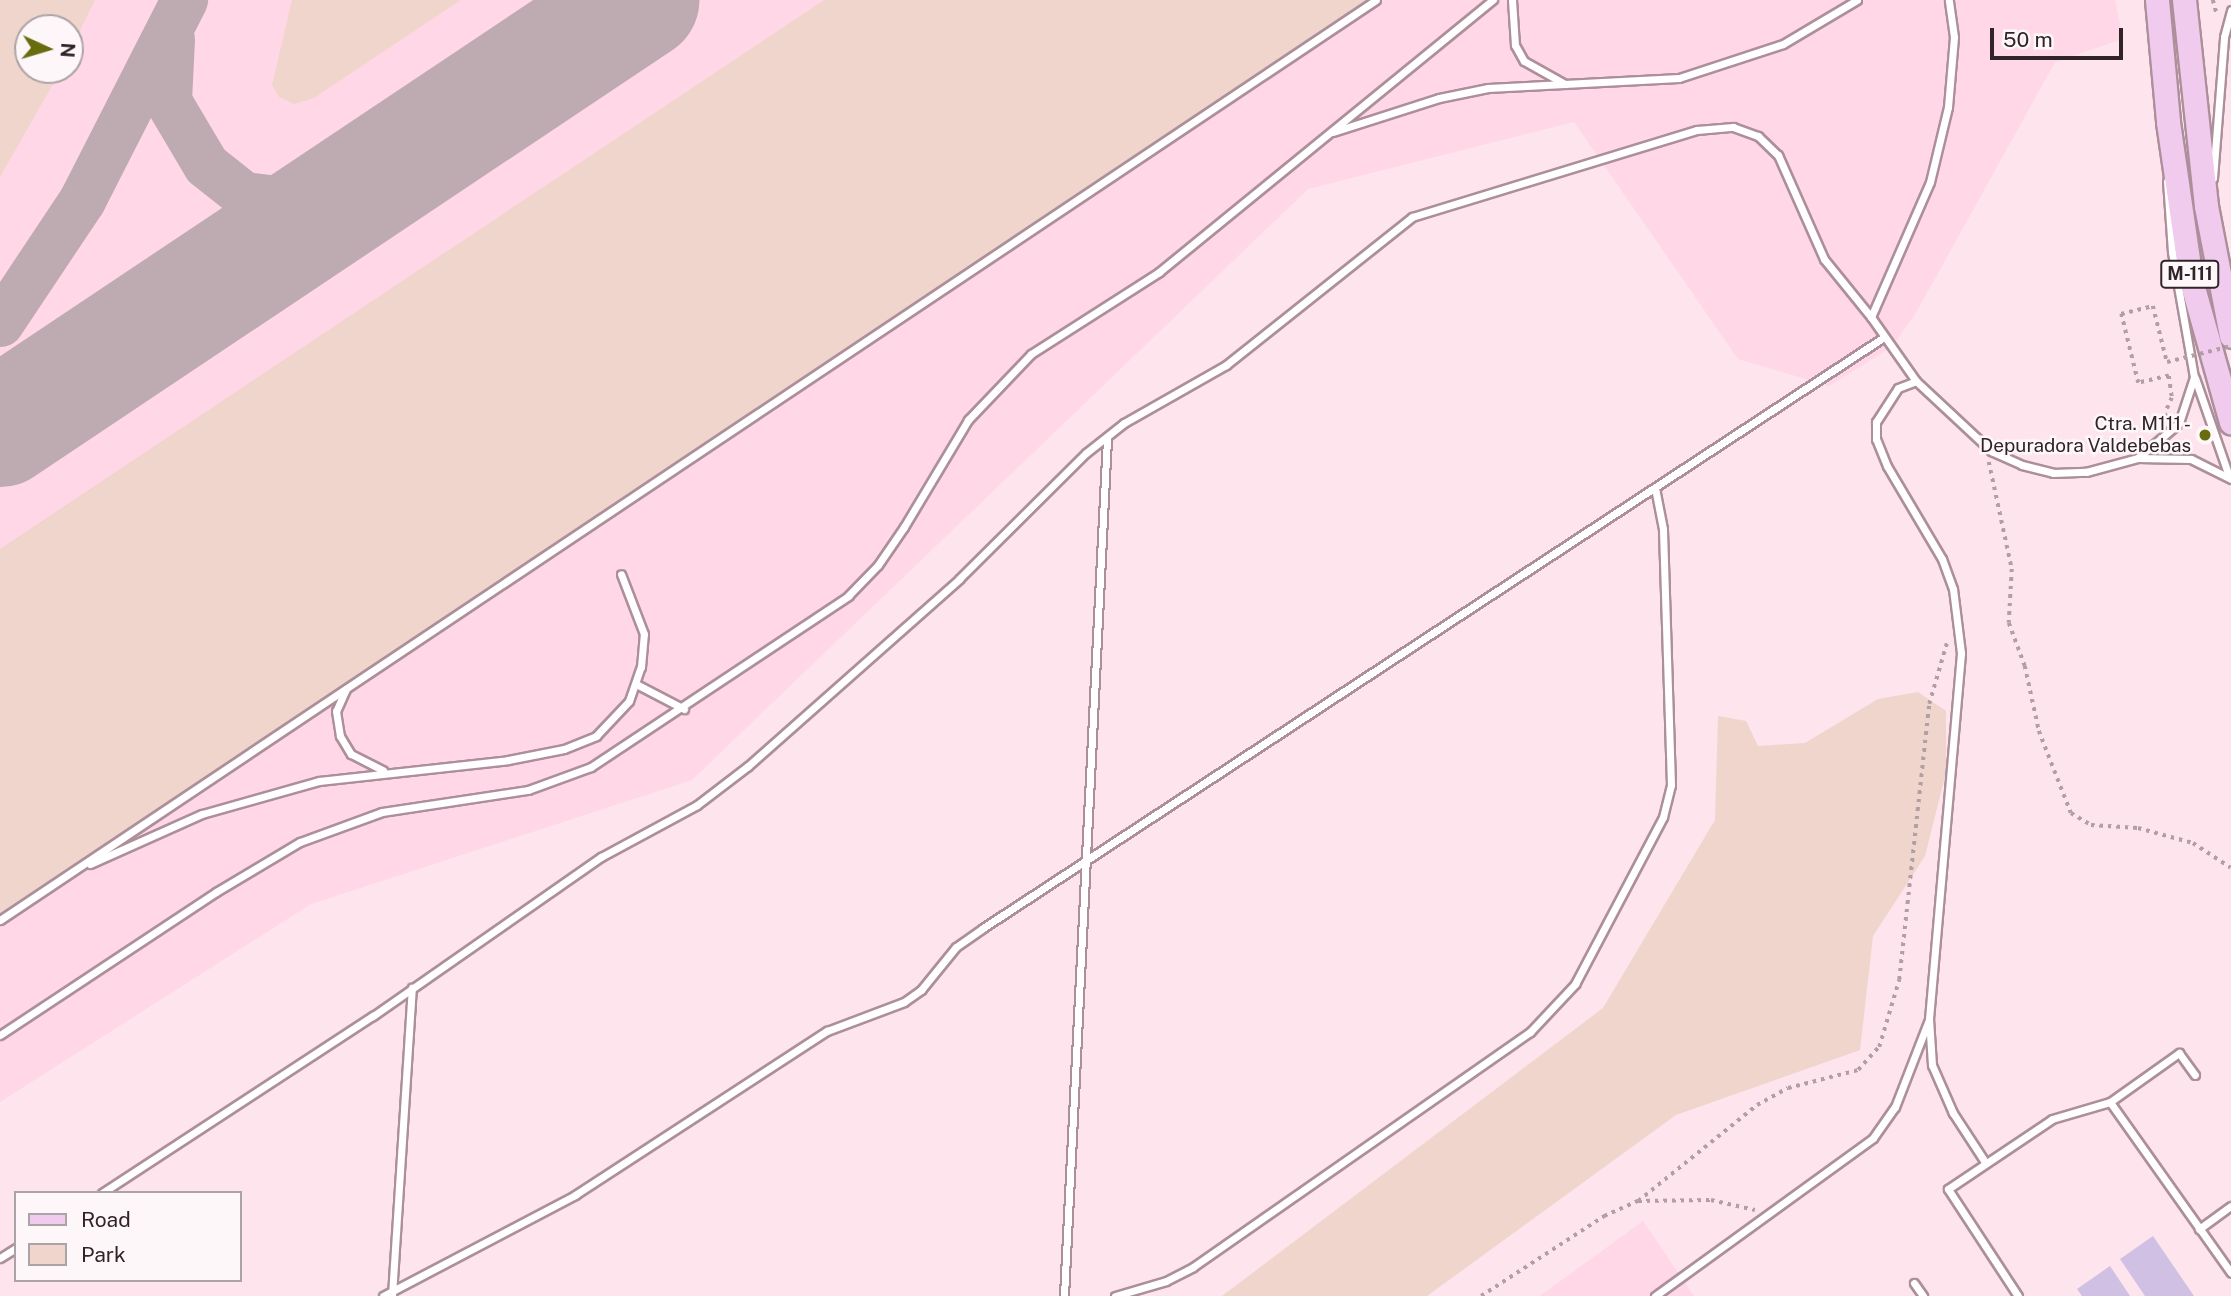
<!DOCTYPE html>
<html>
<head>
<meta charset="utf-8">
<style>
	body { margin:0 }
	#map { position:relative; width:2231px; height:1296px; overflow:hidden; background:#fde4ed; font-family:"Public Sans",sans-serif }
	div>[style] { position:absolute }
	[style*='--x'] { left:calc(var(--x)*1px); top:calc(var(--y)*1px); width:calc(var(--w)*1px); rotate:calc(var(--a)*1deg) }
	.built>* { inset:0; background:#ffd7e6 }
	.green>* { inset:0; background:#efd5cc }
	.water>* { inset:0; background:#d0c0e3 }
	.taxiway>* { height:47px; margin:-23.5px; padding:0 23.5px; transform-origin:23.5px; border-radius:23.5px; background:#beaab1 }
	.runway>* { height:119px; margin:-59.5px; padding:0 59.5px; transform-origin:59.5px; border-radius:59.5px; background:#beaab1 }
	.path>* { height:3.5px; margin-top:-1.75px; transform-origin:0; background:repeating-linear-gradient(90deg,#b29ea5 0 3.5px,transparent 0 8.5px) }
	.roads { filter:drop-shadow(2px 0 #ac8f9a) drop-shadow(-2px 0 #ac8f9a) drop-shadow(0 2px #ac8f9a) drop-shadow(0 -2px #ac8f9a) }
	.lane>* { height:7px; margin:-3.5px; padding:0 3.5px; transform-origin:3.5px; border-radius:3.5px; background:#fff }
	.primary>* { height:23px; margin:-11.5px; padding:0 11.5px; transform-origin:11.5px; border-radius:11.5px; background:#f1cbee }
	.path-bridge>* { height:3.5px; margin-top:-1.75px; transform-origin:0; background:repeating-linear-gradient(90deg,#b29ea5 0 3.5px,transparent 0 8.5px) }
	.dots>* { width:19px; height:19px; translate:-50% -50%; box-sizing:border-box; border:4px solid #fef7f9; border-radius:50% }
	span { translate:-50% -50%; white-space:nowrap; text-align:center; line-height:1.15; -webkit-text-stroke:5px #fef7f9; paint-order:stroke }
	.shield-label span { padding:2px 5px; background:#fef7f9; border:2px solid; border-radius:5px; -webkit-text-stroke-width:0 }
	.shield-label { font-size:18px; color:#302429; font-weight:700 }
	.poi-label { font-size:19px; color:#302429 }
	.right { translate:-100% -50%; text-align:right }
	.legend { position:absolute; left:14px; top:1191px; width:228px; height:91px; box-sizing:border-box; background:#fef7f9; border:2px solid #aca3a6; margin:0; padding:9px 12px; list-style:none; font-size:21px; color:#302429 }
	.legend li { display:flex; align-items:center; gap:14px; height:35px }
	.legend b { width:35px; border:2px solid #aca3a6 }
	.north { position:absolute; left:14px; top:14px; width:70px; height:70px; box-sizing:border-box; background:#fef7f9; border:2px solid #aca3a6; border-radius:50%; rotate:94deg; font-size:19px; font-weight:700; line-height:28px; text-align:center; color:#302429 }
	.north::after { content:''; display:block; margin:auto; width:24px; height:32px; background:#676c0e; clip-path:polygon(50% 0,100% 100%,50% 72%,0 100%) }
	.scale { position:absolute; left:1990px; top:28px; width:133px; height:32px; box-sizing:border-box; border:4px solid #302429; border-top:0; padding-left:9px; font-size:21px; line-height:24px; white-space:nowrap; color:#302429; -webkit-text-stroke:5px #fef7f9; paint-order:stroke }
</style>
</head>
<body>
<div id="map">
	<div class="built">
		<div style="clip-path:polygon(evenodd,0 0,2115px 0,2123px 39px,2055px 62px,1917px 311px,1892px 347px,1829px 386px,1738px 359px,1574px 122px,1308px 189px,692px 780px,311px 904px,0 1102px,0 0,28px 28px,70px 28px,70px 70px,28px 70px,28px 28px)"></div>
		<div style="clip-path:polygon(1643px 1221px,1694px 1296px,1540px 1296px)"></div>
	</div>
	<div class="green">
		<div style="clip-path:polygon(0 0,95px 0,70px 51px,70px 28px,28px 28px,28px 70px,61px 70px,0 177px)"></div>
		<div style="clip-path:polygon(292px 0,461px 0,314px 98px,294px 104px,279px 97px,272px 85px)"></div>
		<div style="clip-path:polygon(824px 0,1376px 0,0 920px,0 549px)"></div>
		<div style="clip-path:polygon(1918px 692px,1946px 711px,1946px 772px,1925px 856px,1873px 936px,1860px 1050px,1676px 1115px,1427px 1296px,1222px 1296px,1603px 1008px,1715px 820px,1718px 716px,1746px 721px,1758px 746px,1805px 743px,1878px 699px)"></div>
	</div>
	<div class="water">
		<div style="clip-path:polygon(2153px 1236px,2194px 1296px,2145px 1296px,2120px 1259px)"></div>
		<div style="clip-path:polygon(2110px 1266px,2130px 1296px,2082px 1296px,2077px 1289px)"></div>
	</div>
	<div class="taxiway">
		<div style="--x:171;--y:39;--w:62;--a:92.8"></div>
		<div style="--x:168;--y:101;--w:74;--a:59.3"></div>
		<div style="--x:206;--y:165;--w:48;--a:38.3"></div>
		<div style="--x:244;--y:195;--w:58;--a:6.9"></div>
		<div style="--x:302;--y:202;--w:43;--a:-6.6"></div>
		<div style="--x:0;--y:323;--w:148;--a:-56.3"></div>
		<div style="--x:82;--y:200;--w:225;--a:-63"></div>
	</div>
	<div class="runway">
		<div style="--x:0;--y:427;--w:769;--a:-33.75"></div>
	</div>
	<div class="path">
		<div style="--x:2213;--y:0;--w:16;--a:75"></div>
		<div style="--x:2169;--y:376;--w:22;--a:82"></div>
		<div style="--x:2172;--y:398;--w:17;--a:114"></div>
		<div style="--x:2165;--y:414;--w:6;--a:39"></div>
		<div style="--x:1989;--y:462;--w:109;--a:77.9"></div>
		<div style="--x:2012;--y:569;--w:54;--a:93.2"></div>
		<div style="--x:2009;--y:623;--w:46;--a:69.6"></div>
		<div style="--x:2025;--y:666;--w:66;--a:77.8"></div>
		<div style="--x:2039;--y:731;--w:88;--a:68.7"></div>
		<div style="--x:2071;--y:813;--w:23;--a:31"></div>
		<div style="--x:2091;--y:825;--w:47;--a:3.7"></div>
		<div style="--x:2138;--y:828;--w:57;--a:15.3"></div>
		<div style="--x:2193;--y:843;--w:45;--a:33.3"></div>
		<div style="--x:1638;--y:1201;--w:153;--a:-38.9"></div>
		<div style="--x:1757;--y:1105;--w:35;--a:-29"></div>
		<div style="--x:1788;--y:1088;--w:72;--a:-14.4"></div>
		<div style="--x:1858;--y:1070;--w:31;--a:-48"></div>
		<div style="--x:1879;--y:1047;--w:70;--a:-73.4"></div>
		<div style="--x:1899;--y:980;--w:278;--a:-83.8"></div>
		<div style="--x:1929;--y:704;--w:65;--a:-73.8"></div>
		<div style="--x:1481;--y:1296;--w:147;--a:-33"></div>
		<div style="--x:1604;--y:1216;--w:37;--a:-24"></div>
		<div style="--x:1638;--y:1201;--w:73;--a:-0.8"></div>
		<div style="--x:1711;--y:1200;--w:45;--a:12.8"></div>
	</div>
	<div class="roads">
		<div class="lane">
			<div style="--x:1512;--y:0;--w:45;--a:86.2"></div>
			<div style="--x:1515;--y:45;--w:18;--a:61"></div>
			<div style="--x:1524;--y:61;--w:47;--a:29.3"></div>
			<div style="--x:1333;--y:132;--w:111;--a:-17.8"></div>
			<div style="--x:1439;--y:98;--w:50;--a:-11.5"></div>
			<div style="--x:1488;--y:88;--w:191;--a:-3"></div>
			<div style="--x:1679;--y:78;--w:109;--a:-18.1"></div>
			<div style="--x:1783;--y:44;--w:86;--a:-30.7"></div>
			<div style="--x:2213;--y:178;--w:141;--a:-85.5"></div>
			<div style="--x:2224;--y:37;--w:28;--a:-75"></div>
			<div style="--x:2195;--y:378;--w:104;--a:70.9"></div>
			<div style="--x:1916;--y:381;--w:78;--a:-125.1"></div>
			<div style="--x:1871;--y:317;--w:147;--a:-66.4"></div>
			<div style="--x:1930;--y:182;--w:77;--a:-76.5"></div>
			<div style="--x:1948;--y:107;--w:70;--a:-85.1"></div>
			<div style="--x:1954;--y:37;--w:37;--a:-98"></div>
			<div style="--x:2139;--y:457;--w:52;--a:-40.4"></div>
			<div style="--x:2179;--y:423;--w:48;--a:-71.9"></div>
			<div style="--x:2194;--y:377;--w:127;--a:-100"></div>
			<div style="--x:2172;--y:252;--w:71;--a:-94"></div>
			<div style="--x:638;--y:685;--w:52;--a:27.6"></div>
			<div style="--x:346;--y:689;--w:24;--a:114"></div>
			<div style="--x:336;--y:711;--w:25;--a:81"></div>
			<div style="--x:340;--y:736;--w:21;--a:59"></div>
			<div style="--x:351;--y:754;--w:36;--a:27"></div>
			<div style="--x:90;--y:864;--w:123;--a:-24.1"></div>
			<div style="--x:202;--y:814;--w:122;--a:-15.8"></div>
			<div style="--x:319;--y:781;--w:190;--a:-6.3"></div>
			<div style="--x:508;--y:760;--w:57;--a:-11.1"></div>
			<div style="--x:564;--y:749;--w:35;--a:-22"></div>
			<div style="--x:596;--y:736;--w:48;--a:-46.7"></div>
			<div style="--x:629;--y:701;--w:36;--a:-71"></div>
			<div style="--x:641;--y:667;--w:33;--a:-85"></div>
			<div style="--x:644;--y:634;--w:64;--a:-111"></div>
			<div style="--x:0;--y:920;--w:1655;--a:-33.77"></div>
			<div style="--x:0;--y:1035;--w:259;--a:-33.5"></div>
			<div style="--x:216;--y:892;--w:98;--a:-30.8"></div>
			<div style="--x:300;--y:842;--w:87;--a:-20.1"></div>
			<div style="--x:382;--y:812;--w:148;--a:-8.6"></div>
			<div style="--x:528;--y:790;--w:67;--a:-20.1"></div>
			<div style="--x:591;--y:767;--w:309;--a:-33.6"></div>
			<div style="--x:848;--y:596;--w:43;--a:-45.9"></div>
			<div style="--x:878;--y:565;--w:46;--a:-55.6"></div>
			<div style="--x:904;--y:527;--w:125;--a:-59.1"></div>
			<div style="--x:968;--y:420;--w:91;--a:-46.3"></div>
			<div style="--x:1031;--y:354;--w:152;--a:-32.6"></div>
			<div style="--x:1159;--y:272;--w:431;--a:-39.2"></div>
			<div style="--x:2110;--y:1102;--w:85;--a:-35.4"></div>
			<div style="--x:2179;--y:1053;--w:27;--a:54"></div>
			<div style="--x:1985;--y:1162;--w:59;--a:-123.1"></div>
			<div style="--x:1953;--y:1113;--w:52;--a:-113.6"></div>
			<div style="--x:1932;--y:1065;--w:46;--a:-93.7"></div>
			<div style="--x:1929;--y:1019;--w:367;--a:-85"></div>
			<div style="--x:1961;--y:653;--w:64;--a:-97.1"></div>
			<div style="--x:1953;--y:589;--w:32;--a:-110"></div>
			<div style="--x:1942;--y:559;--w:108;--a:-120.6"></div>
			<div style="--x:1887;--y:466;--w:29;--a:-112"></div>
			<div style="--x:1876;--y:439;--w:17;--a:-90"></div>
			<div style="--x:1876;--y:422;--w:40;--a:-57.1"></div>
			<div style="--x:1898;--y:388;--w:19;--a:-21"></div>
			<div style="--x:1916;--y:381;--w:103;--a:43"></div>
			<div style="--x:1991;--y:451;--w:34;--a:24"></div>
			<div style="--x:2022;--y:465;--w:32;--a:14"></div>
			<div style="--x:2053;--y:473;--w:33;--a:-2"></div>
			<div style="--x:2086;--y:472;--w:54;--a:-15.1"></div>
			<div style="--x:2138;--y:458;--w:53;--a:1.1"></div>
			<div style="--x:2191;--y:459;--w:45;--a:26.6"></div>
			<div style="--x:102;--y:1193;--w:324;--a:-33.2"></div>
			<div style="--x:373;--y:1016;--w:278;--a:-34.9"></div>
			<div style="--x:601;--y:857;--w:109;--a:-28.4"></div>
			<div style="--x:697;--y:805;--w:64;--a:-37.4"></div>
			<div style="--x:748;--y:766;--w:282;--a:-41.5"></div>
			<div style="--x:959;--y:579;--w:179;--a:-44.8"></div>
			<div style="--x:1086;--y:453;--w:48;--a:-38.3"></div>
			<div style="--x:1124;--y:423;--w:117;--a:-29.6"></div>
			<div style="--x:1226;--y:365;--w:238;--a:-38.5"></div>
			<div style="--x:1412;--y:217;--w:298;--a:-17"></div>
			<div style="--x:1697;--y:130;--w:36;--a:-5"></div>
			<div style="--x:1733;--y:127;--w:27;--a:20"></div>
			<div style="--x:1758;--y:136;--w:28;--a:44"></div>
			<div style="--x:1778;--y:155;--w:114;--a:66.1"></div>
			<div style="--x:1824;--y:259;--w:75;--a:51"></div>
			<div style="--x:2199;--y:1229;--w:39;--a:-36"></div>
			<div style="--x:0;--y:1258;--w:19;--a:-32"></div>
			<div style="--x:1914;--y:1283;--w:16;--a:55"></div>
			<div style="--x:392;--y:1295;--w:308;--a:-86.3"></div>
			<div style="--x:383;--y:1296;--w:217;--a:-27.7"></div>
			<div style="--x:575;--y:1195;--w:301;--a:-33.1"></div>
			<div style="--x:827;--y:1031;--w:82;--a:-20.6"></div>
			<div style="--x:904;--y:1002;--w:21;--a:-35"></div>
			<div style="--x:921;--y:990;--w:55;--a:-50.9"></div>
			<div style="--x:956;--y:947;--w:33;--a:-35"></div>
			<div style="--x:983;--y:928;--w:1078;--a:-33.26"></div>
			<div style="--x:1064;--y:1296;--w:860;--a:-87.13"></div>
			<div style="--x:1115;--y:1296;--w:53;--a:-16.4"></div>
			<div style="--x:1166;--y:1281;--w:30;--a:-27"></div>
			<div style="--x:1193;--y:1267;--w:411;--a:-34.9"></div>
			<div style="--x:1530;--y:1032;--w:66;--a:-46.8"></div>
			<div style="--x:1575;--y:984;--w:189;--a:-62.2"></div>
			<div style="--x:1663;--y:817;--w:33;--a:-76"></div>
			<div style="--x:1671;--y:785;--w:256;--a:-91.8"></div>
			<div style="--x:1663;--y:529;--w:42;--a:-101"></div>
			<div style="--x:1655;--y:1296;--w:269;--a:-35.9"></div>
			<div style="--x:1873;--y:1138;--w:38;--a:-55"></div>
			<div style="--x:1895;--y:1107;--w:91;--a:-68.8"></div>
			<div style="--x:2018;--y:1296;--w:128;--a:-123.2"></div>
			<div style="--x:1948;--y:1189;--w:125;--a:-33.9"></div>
			<div style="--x:2052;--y:1119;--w:60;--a:-16.3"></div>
			<div style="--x:2110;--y:1102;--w:209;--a:54.7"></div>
		</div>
		<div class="primary">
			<div style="--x:2157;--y:0;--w:122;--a:84.8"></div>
			<div style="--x:2168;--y:122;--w:160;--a:81.7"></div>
			<div style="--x:2191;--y:280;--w:148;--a:74.3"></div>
			<div style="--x:2184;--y:0;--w:207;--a:83.9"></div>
			<div style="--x:2206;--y:206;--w:132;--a:79.1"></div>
		</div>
	</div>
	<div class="path-bridge">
		<div style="--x:2169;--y:376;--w:32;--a:167"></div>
		<div style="--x:2138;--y:383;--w:71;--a:-103.8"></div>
		<div style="--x:2121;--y:314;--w:33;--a:-14"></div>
		<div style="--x:2153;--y:306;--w:58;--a:76"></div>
		<div style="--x:2167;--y:362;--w:66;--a:-14"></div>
	</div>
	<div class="dots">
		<div style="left:2205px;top:435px;background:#676c0e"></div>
	</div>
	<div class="shield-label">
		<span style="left:2190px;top:274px">M-111</span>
	</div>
	<div class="poi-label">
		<span class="right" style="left:2191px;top:435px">Ctra. M111 -<br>Depuradora Valdebebas</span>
	</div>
	<ul class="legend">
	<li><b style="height:9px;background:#f1cbee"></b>Road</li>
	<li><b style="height:19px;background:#efd5cc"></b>Park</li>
	</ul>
	<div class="north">N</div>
	<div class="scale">50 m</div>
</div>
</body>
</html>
